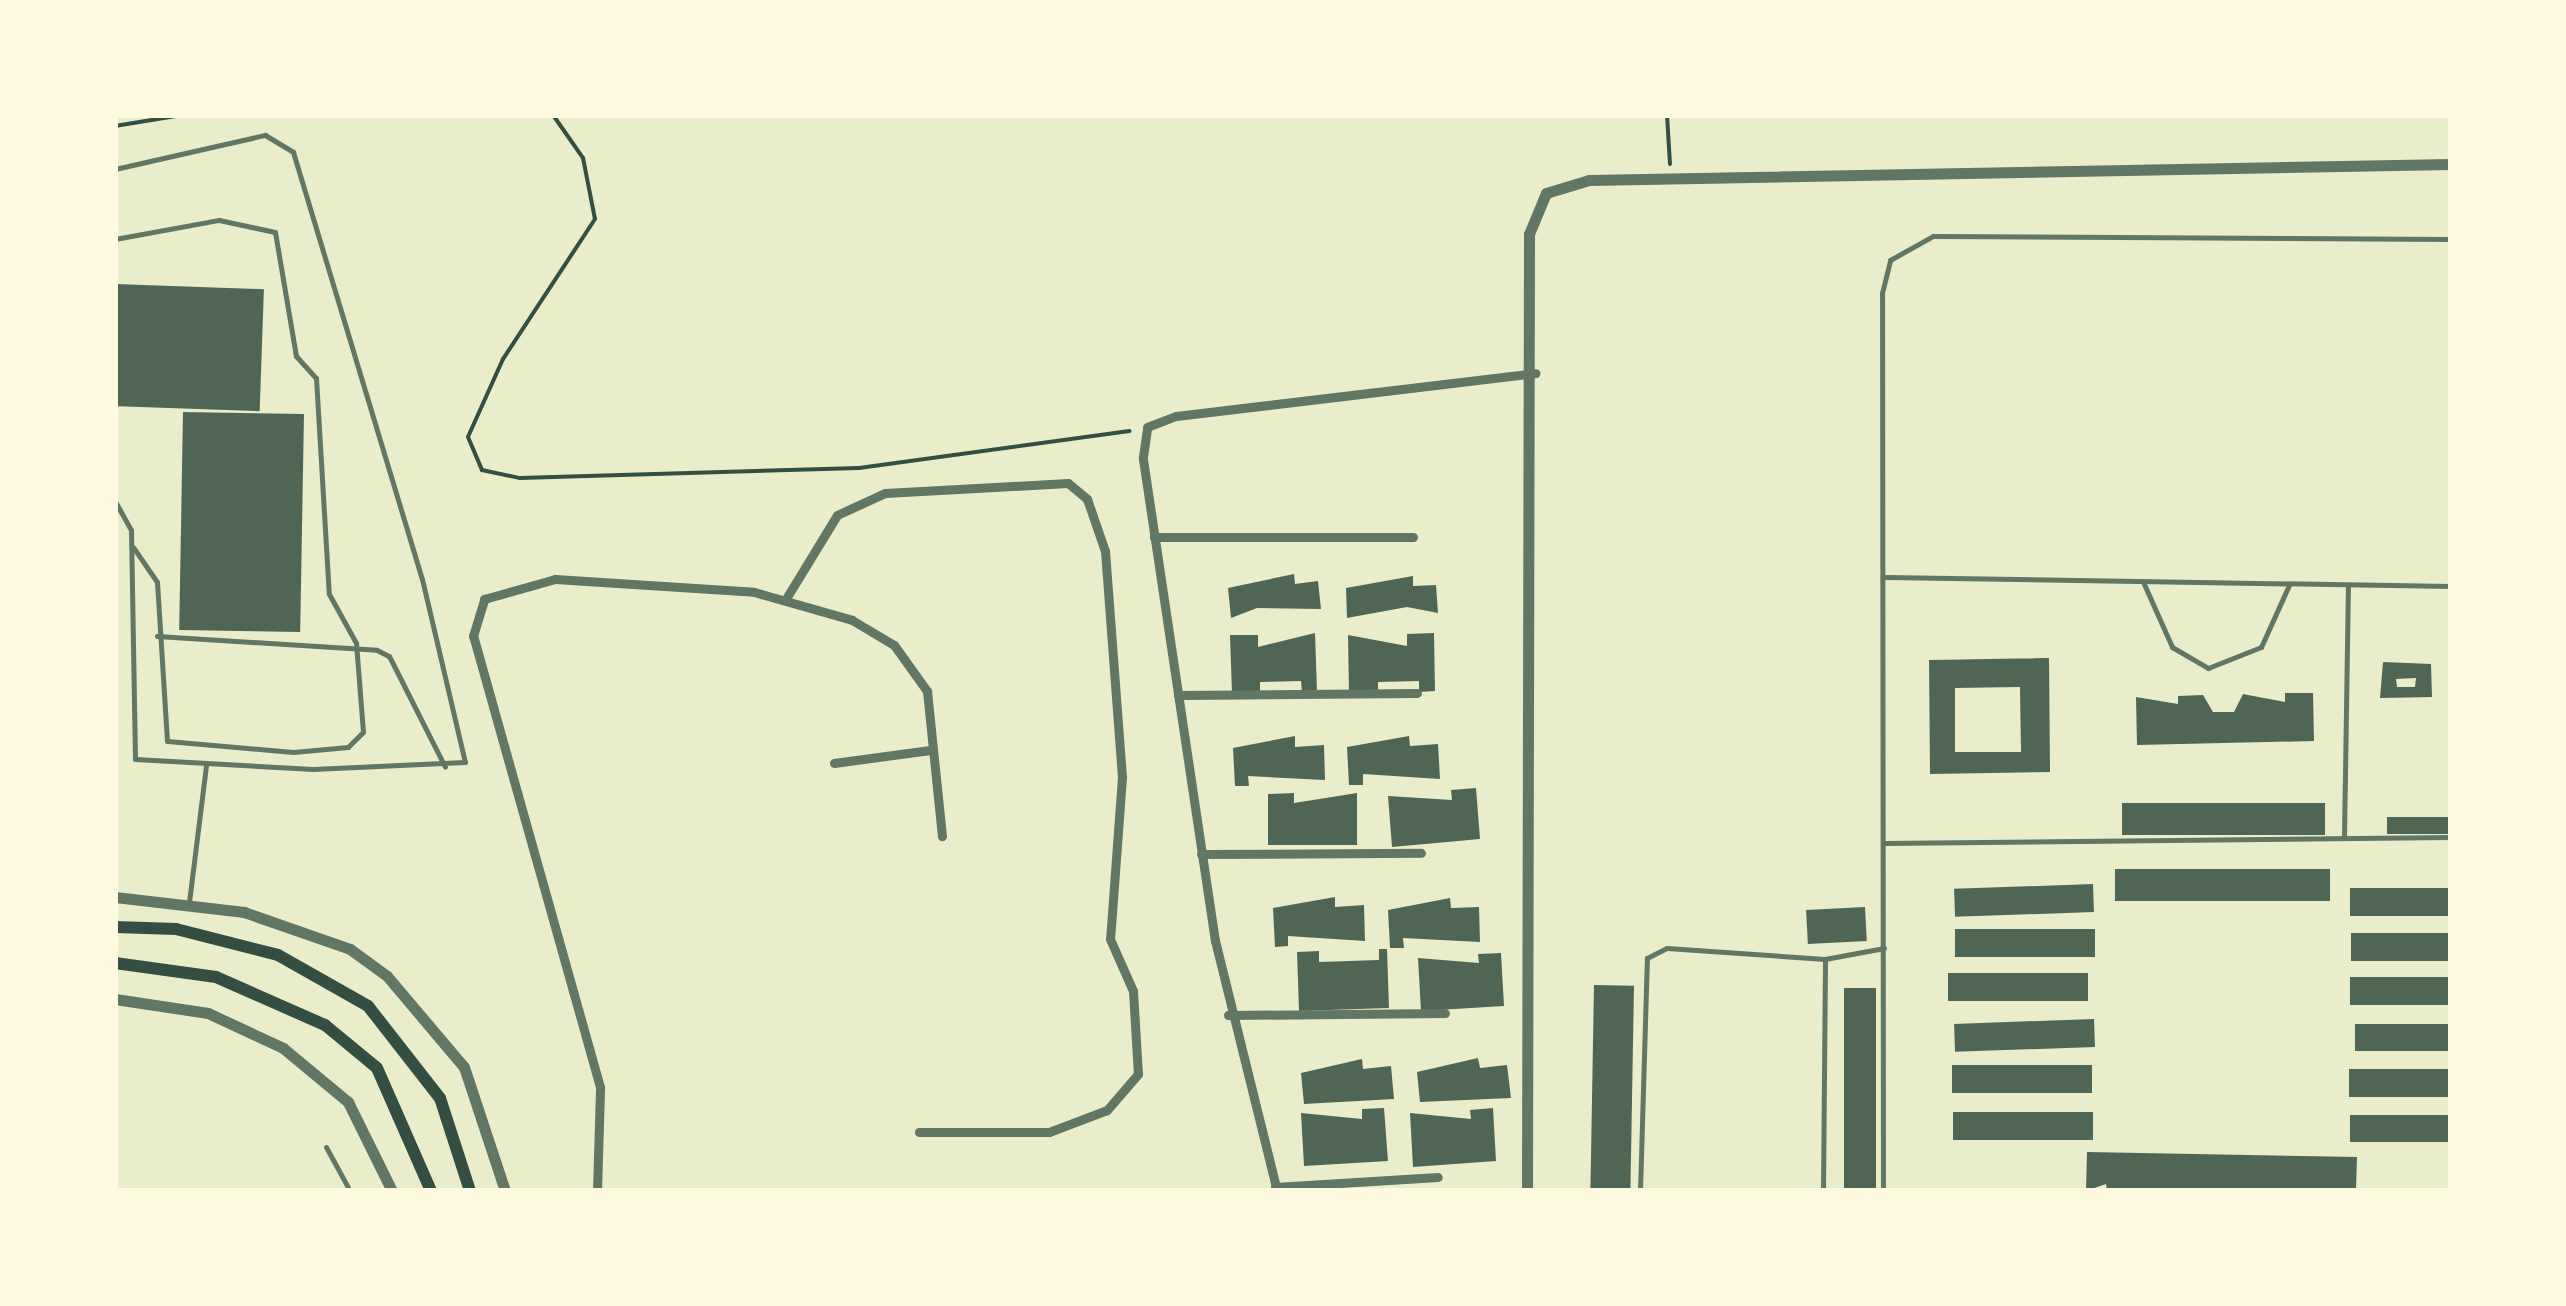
<!DOCTYPE html>
<html>
<head>
<meta charset="utf-8">
<style>
	body { margin:0 }
	#map { position:relative; width:2566px; height:1306px; overflow:hidden; background:#e9edc9; font-family:"Noto Sans",sans-serif }
	div>[style] { position:absolute }
	[style*='--x'] { left:calc(var(--x)*1px); top:calc(var(--y)*1px); width:calc(var(--w)*1px); rotate:calc(var(--a)*1deg) }
	.building>* { inset:0; background:#4f6655; transform-origin:0 0 }
	.path>* { height:4px; margin:-2px; padding:0 2px; transform-origin:2px; border-radius:2px; background:#344e41 }
	.service>* { height:5px; margin:-2.5px; padding:0 2.5px; transform-origin:2.5px; border-radius:2.5px; background:#617663 }
	.minor>* { height:9px; margin:-4.5px; padding:0 4.5px; transform-origin:4.5px; border-radius:4.5px; background:#617663 }
	.tertiary>* { height:11px; margin:-5.5px; padding:0 5.5px; transform-origin:5.5px; border-radius:5.5px; background:#617663 }
	.secondary>* { height:12px; margin:-6px; padding:0 6px; transform-origin:6px; border-radius:6px; background:#344e41 }
	span { translate:-50% -50%; white-space:nowrap; text-align:center; line-height:1.15; -webkit-text-stroke:8px #fefae0; paint-order:stroke }
	.frame { position:absolute; inset:0; border:118px solid #fefae0; pointer-events:none }
</style>
</head>
<body>
<div id="map">
	<div class="building">
		<div style="left:115px;top:284px;width:149px;height:122px;rotate:2deg"></div>
		<div style="left:183px;top:412px;width:121px;height:218px;rotate:1deg"></div>
		<div style="clip-path:polygon(1294px 574px,1295px 584px,1318px 581px,1321px 609px,1257px 608px,1231px 618px,1228px 588px)"></div>
		<div style="clip-path:polygon(1413px 576px,1413px 586px,1436px 585px,1438px 613px,1407px 607px,1347px 618px,1346px 588px)"></div>
		<div style="clip-path:polygon(1315px 633px,1317px 691px,1302px 692px,1301px 681px,1260px 682px,1260px 693px,1232px 694px,1230px 635px,1258px 635px,1258px 647px)"></div>
		<div style="clip-path:polygon(1434px 633px,1435px 691px,1419px 692px,1419px 681px,1378px 682px,1378px 692px,1349px 693px,1348px 635px,1407px 646px,1407px 634px)"></div>
		<div style="clip-path:polygon(evenodd,2049px 658px,2050px 772px,1930px 774px,1929px 660px,2049px 658px,2020px 687px,2021px 752px,1955px 752px,1955px 688px,2020px 687px)"></div>
		<div style="clip-path:polygon(evenodd,2383px 662px,2431px 664px,2432px 697px,2380px 698px,2383px 662px,2416px 678px,2415px 687px,2397px 687px,2396px 679px,2416px 678px)"></div>
		<div style="clip-path:polygon(2285px 693px,2313px 693px,2314px 741px,2137px 745px,2136px 697px,2178px 704px,2178px 696px,2203px 695px,2213px 712px,2234px 712px,2243px 694px,2285px 702px)"></div>
		<div style="clip-path:polygon(1295px 736px,1295px 747px,1324px 745px,1325px 780px,1248px 776px,1249px 786px,1235px 786px,1233px 748px)"></div>
		<div style="clip-path:polygon(1409px 736px,1410px 746px,1438px 744px,1440px 779px,1363px 774px,1363px 785px,1349px 785px,1347px 747px)"></div>
		<div style="clip-path:polygon(1476px 788px,1480px 839px,1392px 847px,1388px 796px,1452px 800px,1451px 790px)"></div>
		<div style="clip-path:polygon(1294px 793px,1294px 803px,1357px 793px,1357px 845px,1268px 845px,1268px 794px)"></div>
		<div style="left:2325px;top:803px;width:32px;height:203px;rotate:90deg"></div>
		<div style="left:2451px;top:817px;width:17px;height:64px;rotate:90deg"></div>
		<div style="left:2115px;top:869px;width:215px;height:32px"></div>
		<div style="left:2093px;top:884px;width:28px;height:139px;rotate:88deg"></div>
		<div style="left:2451px;top:888px;width:28px;height:101px;rotate:90deg"></div>
		<div style="clip-path:polygon(1335px 897px,1335px 907px,1364px 905px,1365px 941px,1288px 936px,1288px 946px,1275px 947px,1273px 908px)"></div>
		<div style="clip-path:polygon(1450px 898px,1451px 908px,1479px 907px,1480px 942px,1403px 938px,1404px 948px,1390px 948px,1388px 910px)"></div>
		<div style="left:1865px;top:907px;width:34px;height:59px;rotate:87deg"></div>
		<div style="left:2095px;top:929px;width:28px;height:140px;rotate:90deg"></div>
		<div style="left:2451px;top:933px;width:28px;height:100px;rotate:90deg"></div>
		<div style="clip-path:polygon(1379px 949px,1387px 949px,1389px 1008px,1299px 1011px,1297px 952px,1319px 951px,1319px 962px,1379px 960px)"></div>
		<div style="clip-path:polygon(1501px 953px,1504px 1006px,1421px 1011px,1418px 958px,1479px 963px,1478px 954px)"></div>
		<div style="left:2088px;top:973px;width:28px;height:140px;rotate:90deg"></div>
		<div style="left:2451px;top:977px;width:28px;height:101px;rotate:90deg"></div>
		<div style="left:1594px;top:985px;width:40px;height:206px;rotate:1deg"></div>
		<div style="left:1844px;top:988px;width:32px;height:203px"></div>
		<div style="left:2094px;top:1019px;width:28px;height:140px;rotate:88deg"></div>
		<div style="left:2451px;top:1024px;width:27px;height:96px;rotate:90deg"></div>
		<div style="clip-path:polygon(1478px 1058px,1480px 1068px,1507px 1065px,1511px 1098px,1420px 1102px,1417px 1072px)"></div>
		<div style="clip-path:polygon(1362px 1059px,1363px 1069px,1391px 1066px,1394px 1099px,1304px 1104px,1301px 1073px)"></div>
		<div style="left:2092px;top:1065px;width:28px;height:140px;rotate:90deg"></div>
		<div style="left:2451px;top:1069px;width:28px;height:102px;rotate:90deg"></div>
		<div style="clip-path:polygon(1384px 1108px,1388px 1161px,1304px 1166px,1301px 1113px,1362px 1119px,1362px 1109px)"></div>
		<div style="clip-path:polygon(1493px 1108px,1496px 1161px,1413px 1167px,1410px 1113px,1471px 1119px,1470px 1110px)"></div>
		<div style="left:2093px;top:1112px;width:28px;height:140px;rotate:90deg"></div>
		<div style="left:2451px;top:1115px;width:27px;height:101px;rotate:90deg"></div>
		<div style="clip-path:polygon(2087px 1152px,2357px 1157px,2356px 1191px,2107px 1191px,2106px 1184px,2086px 1191px)"></div>
	</div>
	<div class="path">
		<div style="--x:553;--y:115;--w:52;--a:55.1"></div>
		<div style="--x:583;--y:158;--w:62;--a:78.9"></div>
		<div style="--x:595;--y:219;--w:168;--a:123.3"></div>
		<div style="--x:503;--y:359;--w:85;--a:114.2"></div>
		<div style="--x:468;--y:437;--w:36;--a:67"></div>
		<div style="--x:482;--y:470;--w:39;--a:12"></div>
		<div style="--x:520;--y:478;--w:339;--a:-1.7"></div>
		<div style="--x:859;--y:468;--w:273;--a:-7.8"></div>
		<div style="--x:1667;--y:115;--w:49;--a:86.5"></div>
		<div style="--x:115;--y:126;--w:68;--a:-9.3"></div>
	</div>
	<div class="service">
		<div style="--x:115;--y:169;--w:154;--a:-12.8"></div>
		<div style="--x:265;--y:135;--w:33;--a:31"></div>
		<div style="--x:293;--y:152;--w:446;--a:73.2"></div>
		<div style="--x:422;--y:579;--w:188;--a:76.8"></div>
		<div style="--x:465;--y:762;--w:152;--a:177.4"></div>
		<div style="--x:313;--y:769;--w:178;--a:-176.8"></div>
		<div style="--x:135;--y:759;--w:229;--a:-91"></div>
		<div style="--x:131;--y:530;--w:33;--a:-119"></div>
		<div style="--x:115;--y:239;--w:106;--a:-10.4"></div>
		<div style="--x:219;--y:220;--w:57;--a:12.1"></div>
		<div style="--x:275;--y:232;--w:126;--a:80.4"></div>
		<div style="--x:296;--y:356;--w:30;--a:48"></div>
		<div style="--x:316;--y:378;--w:216;--a:86.6"></div>
		<div style="--x:329;--y:594;--w:56;--a:61.1"></div>
		<div style="--x:356;--y:643;--w:89;--a:85.5"></div>
		<div style="--x:363;--y:732;--w:21;--a:135"></div>
		<div style="--x:348;--y:747;--w:55;--a:174.8"></div>
		<div style="--x:293;--y:752;--w:126;--a:-175"></div>
		<div style="--x:167;--y:741;--w:159;--a:-93.6"></div>
		<div style="--x:157;--y:582;--w:42;--a:-124.4"></div>
		<div style="--x:1885;--y:577;--w:566;--a:0.91"></div>
		<div style="--x:2144;--y:584;--w:69;--a:66"></div>
		<div style="--x:2172;--y:647;--w:42;--a:30.3"></div>
		<div style="--x:2208;--y:668;--w:57;--a:-21.6"></div>
		<div style="--x:2261;--y:647;--w:68;--a:-65.7"></div>
		<div style="--x:157;--y:636;--w:220;--a:3.6"></div>
		<div style="--x:377;--y:650;--w:13;--a:27"></div>
		<div style="--x:389;--y:656;--w:124;--a:63.2"></div>
		<div style="--x:2344;--y:837;--w:250;--a:-89.1"></div>
		<div style="--x:1884;--y:843;--w:567;--a:-0.61"></div>
		<div style="--x:189;--y:902;--w:137;--a:-82.9"></div>
		<div style="--x:326;--y:1147;--w:50;--a:61.4"></div>
		<div style="--x:1640;--y:1191;--w:233;--a:-88.3"></div>
		<div style="--x:1647;--y:958;--w:22;--a:-27"></div>
		<div style="--x:1667;--y:948;--w:158;--a:4"></div>
		<div style="--x:1823;--y:1191;--w:232;--a:-89.5"></div>
		<div style="--x:1825;--y:959;--w:60;--a:-10.6"></div>
		<div style="--x:1883;--y:1191;--w:898;--a:-90.06"></div>
		<div style="--x:1882;--y:293;--w:34;--a:-76"></div>
		<div style="--x:1890;--y:260;--w:49;--a:-29.2"></div>
		<div style="--x:1933;--y:236;--w:518;--a:0.33"></div>
	</div>
	<div class="minor">
		<div style="--x:1154;--y:537;--w:259;--a:0"></div>
		<div style="--x:787;--y:597;--w:96;--a:-58.6"></div>
		<div style="--x:837;--y:515;--w:53;--a:-24.6"></div>
		<div style="--x:885;--y:493;--w:183;--a:-3.1"></div>
		<div style="--x:1068;--y:483;--w:25;--a:40"></div>
		<div style="--x:1087;--y:499;--w:55;--a:70.9"></div>
		<div style="--x:1105;--y:551;--w:227;--a:85.7"></div>
		<div style="--x:1122;--y:777;--w:162;--a:94.2"></div>
		<div style="--x:1110;--y:939;--w:57;--a:66.1"></div>
		<div style="--x:1133;--y:991;--w:83;--a:86.6"></div>
		<div style="--x:1138;--y:1074;--w:48;--a:130.7"></div>
		<div style="--x:1107;--y:1110;--w:62;--a:159.2"></div>
		<div style="--x:1049;--y:1132;--w:130;--a:180"></div>
		<div style="--x:1178;--y:695;--w:239;--a:-0.5"></div>
		<div style="--x:834;--y:763;--w:97;--a:-7.7"></div>
		<div style="--x:1201;--y:854;--w:220;--a:-0.3"></div>
		<div style="--x:1228;--y:1015;--w:217;--a:-0.5"></div>
		<div style="--x:1275;--y:1187;--w:163;--a:-3.5"></div>
		<div style="--x:597;--y:1191;--w:104;--a:-88.3"></div>
		<div style="--x:600;--y:1087;--w:469;--a:-105.7"></div>
		<div style="--x:473;--y:636;--w:39;--a:-73"></div>
		<div style="--x:484;--y:599;--w:74;--a:-15.7"></div>
		<div style="--x:555;--y:579;--w:199;--a:3.7"></div>
		<div style="--x:754;--y:592;--w:102;--a:15.9"></div>
		<div style="--x:852;--y:620;--w:49;--a:30.8"></div>
		<div style="--x:894;--y:645;--w:57;--a:54.3"></div>
		<div style="--x:927;--y:691;--w:146;--a:84.1"></div>
		<div style="--x:1277;--y:1191;--w:258;--a:-103.9"></div>
		<div style="--x:1215;--y:941;--w:489;--a:-98.5"></div>
		<div style="--x:1143;--y:457;--w:30;--a:-82"></div>
		<div style="--x:1147;--y:427;--w:31;--a:-21"></div>
		<div style="--x:1176;--y:416;--w:362;--a:-6.8"></div>
	</div>
	<div class="tertiary">
		<div style="--x:115;--y:897;--w:130;--a:6.6"></div>
		<div style="--x:244;--y:912;--w:112;--a:19.2"></div>
		<div style="--x:350;--y:949;--w:46;--a:36.1"></div>
		<div style="--x:387;--y:976;--w:119;--a:49.8"></div>
		<div style="--x:464;--y:1067;--w:131;--a:71.7"></div>
		<div style="--x:115;--y:999;--w:94;--a:8.6"></div>
		<div style="--x:208;--y:1013;--w:83;--a:25"></div>
		<div style="--x:283;--y:1048;--w:85;--a:39.7"></div>
		<div style="--x:348;--y:1102;--w:99;--a:63.7"></div>
		<div style="--x:1527;--y:1191;--w:957;--a:-89.88"></div>
		<div style="--x:1529;--y:234;--w:44;--a:-67.5"></div>
		<div style="--x:1546;--y:193;--w:45;--a:-16.8"></div>
		<div style="--x:1589;--y:180;--w:862;--a:-1.06"></div>
	</div>
	<div class="secondary">
		<div style="--x:115;--y:927;--w:61;--a:1.9"></div>
		<div style="--x:176;--y:929;--w:105;--a:14.3"></div>
		<div style="--x:278;--y:955;--w:103;--a:29.5"></div>
		<div style="--x:368;--y:1006;--w:117;--a:52"></div>
		<div style="--x:440;--y:1098;--w:98;--a:72.1"></div>
		<div style="--x:115;--y:963;--w:102;--a:7.9"></div>
		<div style="--x:216;--y:977;--w:119;--a:23.8"></div>
		<div style="--x:325;--y:1025;--w:67;--a:39.6"></div>
		<div style="--x:377;--y:1068;--w:134;--a:66.3"></div>
	</div>
	<div class="frame"></div>
</div>
</body>
</html>
